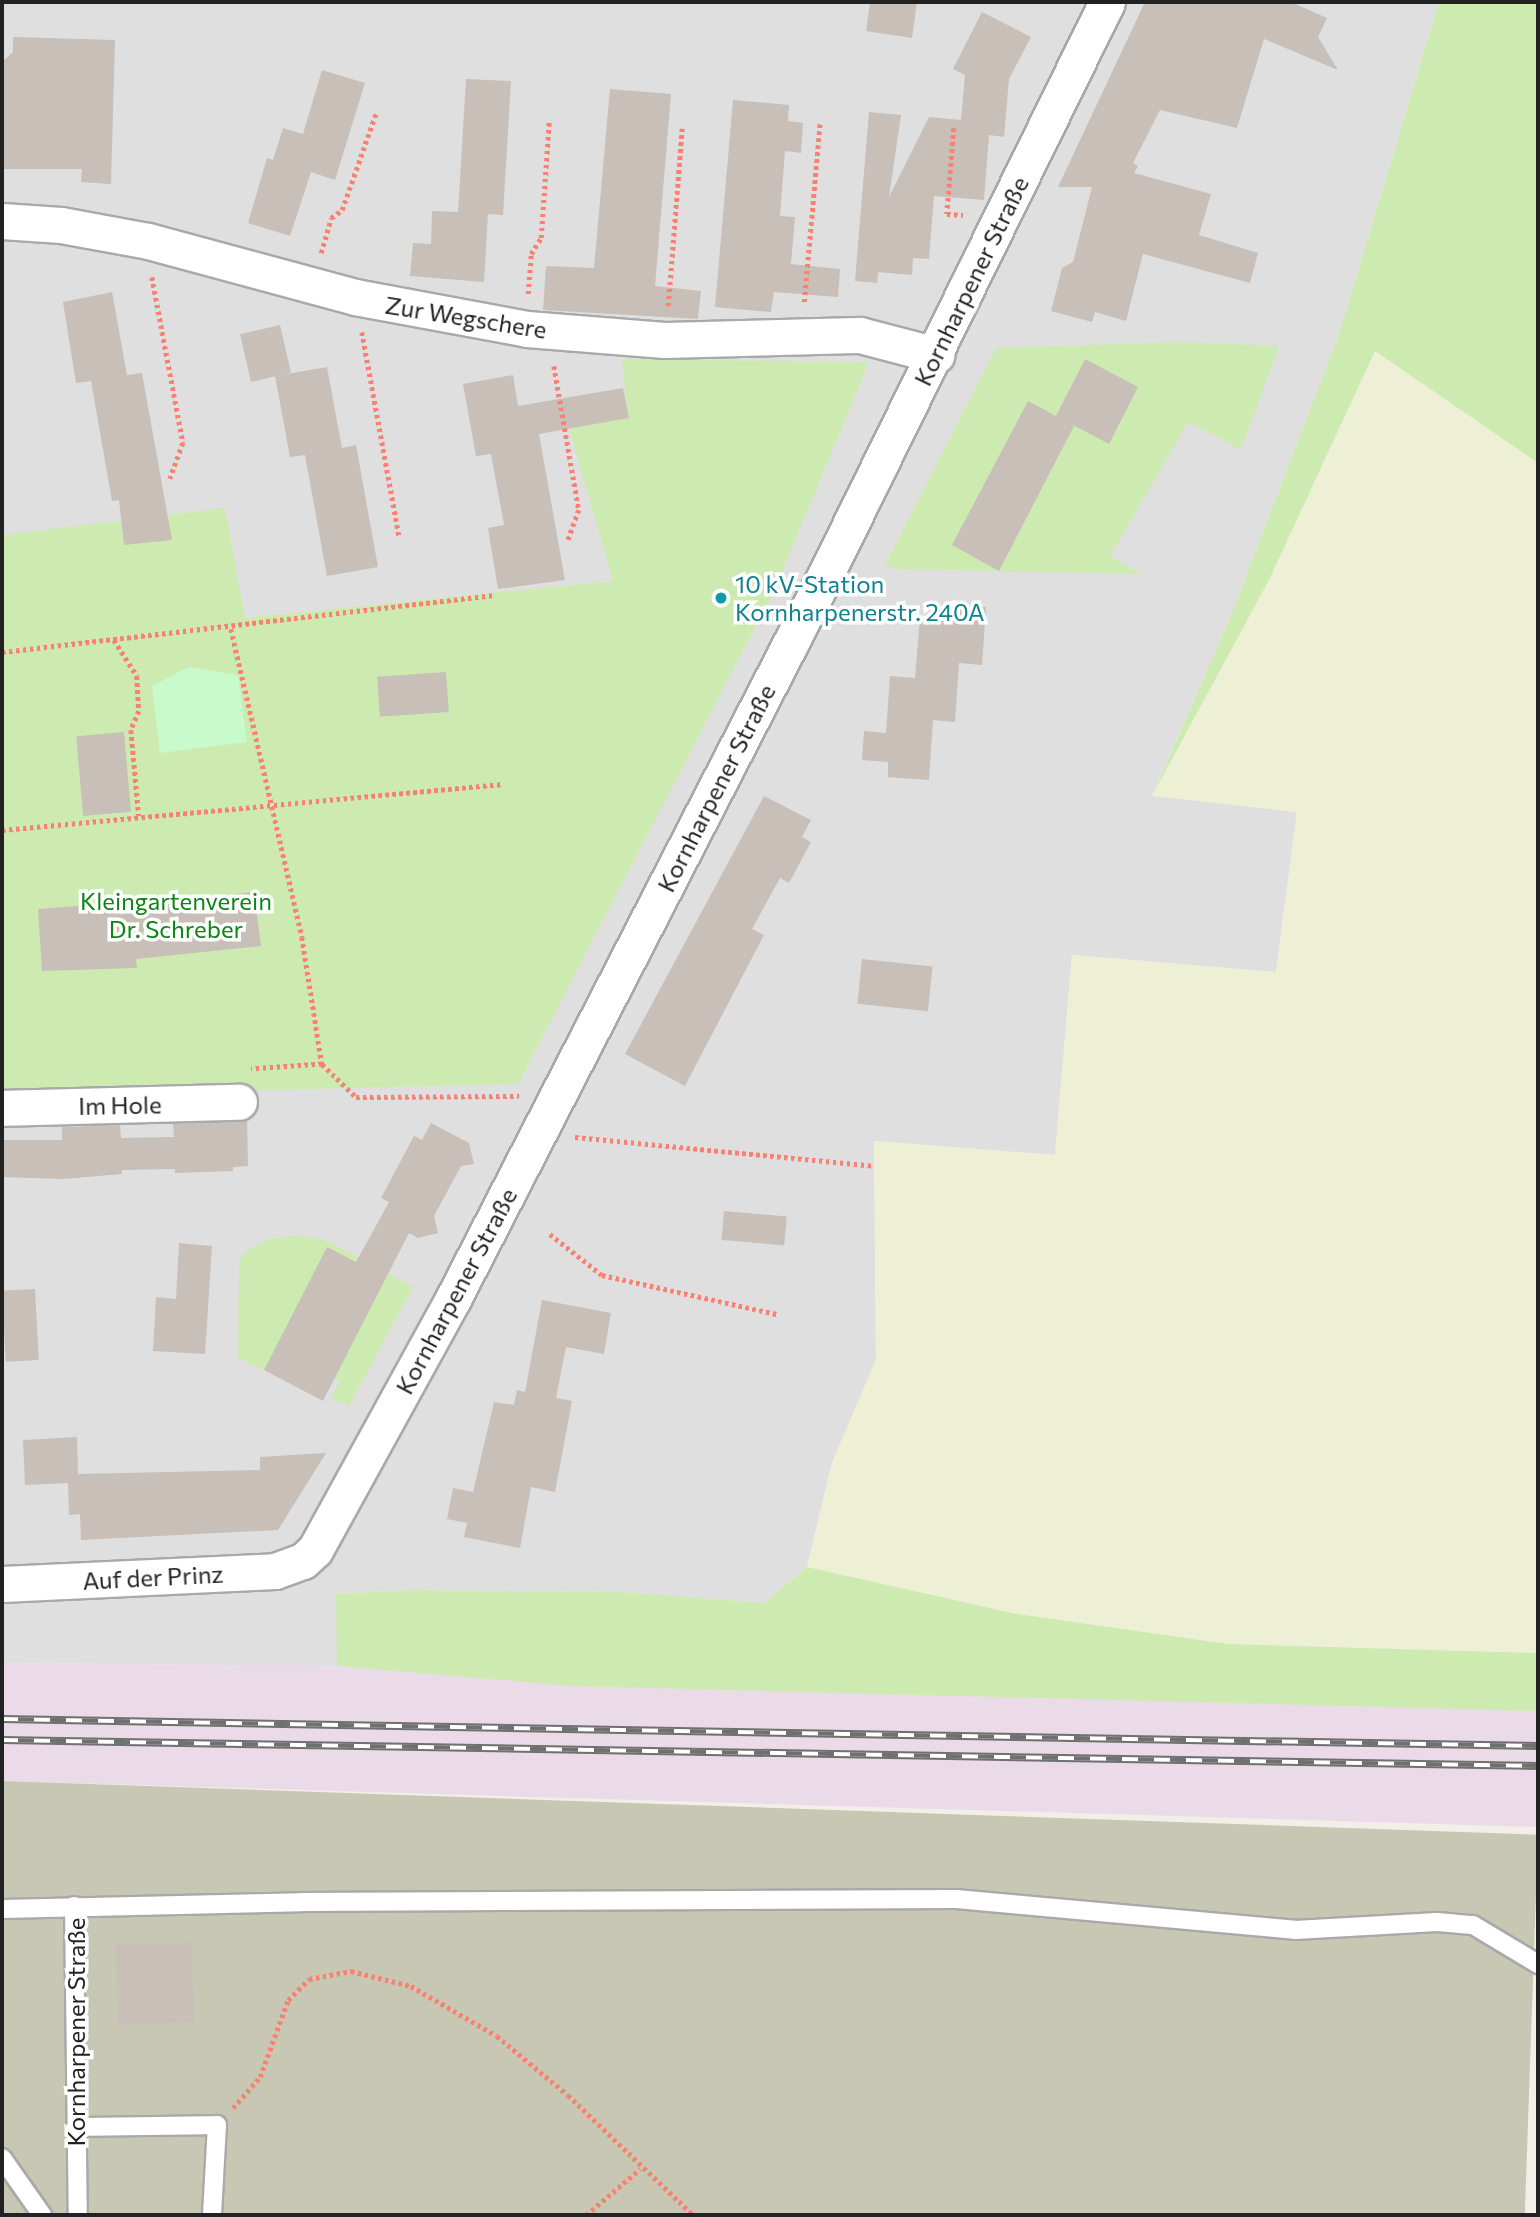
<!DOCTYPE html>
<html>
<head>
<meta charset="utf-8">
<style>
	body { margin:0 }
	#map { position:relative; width:1540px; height:2217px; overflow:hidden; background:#f2efe9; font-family:Commissioner,sans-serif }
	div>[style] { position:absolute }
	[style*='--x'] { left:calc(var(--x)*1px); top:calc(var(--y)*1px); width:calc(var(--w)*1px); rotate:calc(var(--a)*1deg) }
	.residential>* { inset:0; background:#e0dfdf }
	.industrial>* { inset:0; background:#ebdbe8 }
	.construction>* { inset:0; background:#c7c7b4; transform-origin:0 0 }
	.farmland>* { inset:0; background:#eef0d5 }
	.grass>* { inset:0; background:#cdebb0 }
	.park>* { inset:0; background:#c8facc }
	.building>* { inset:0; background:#c7bfb8; transform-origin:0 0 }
	.path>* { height:4.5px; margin-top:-2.25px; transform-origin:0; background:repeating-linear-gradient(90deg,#fa8072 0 3.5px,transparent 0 7px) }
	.roads { filter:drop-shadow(2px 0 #a9a9a9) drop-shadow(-2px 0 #a9a9a9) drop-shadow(0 2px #a9a9a9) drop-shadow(0 -2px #a9a9a9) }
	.service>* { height:18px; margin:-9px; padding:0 9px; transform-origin:9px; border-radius:9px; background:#fff }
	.minor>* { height:35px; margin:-17.5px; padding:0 17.5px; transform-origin:17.5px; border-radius:17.5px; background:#fff }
	.rail>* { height:8px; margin-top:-4px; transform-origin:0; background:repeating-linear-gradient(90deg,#fff 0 16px,#707070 0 32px); box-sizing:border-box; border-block:2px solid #707070 }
	.dots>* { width:19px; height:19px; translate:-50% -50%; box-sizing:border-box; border:4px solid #fff; border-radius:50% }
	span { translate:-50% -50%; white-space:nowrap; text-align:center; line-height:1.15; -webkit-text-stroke:7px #fff; paint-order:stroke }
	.street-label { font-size:24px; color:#222 }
	.culture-label { font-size:24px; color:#0d838f }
	.left { translate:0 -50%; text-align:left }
	.park-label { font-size:24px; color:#0c8416 }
	.frame { position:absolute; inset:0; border:4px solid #222; pointer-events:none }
</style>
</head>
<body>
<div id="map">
	<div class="residential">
		<div style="clip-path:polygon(2px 2px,1439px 2px,1340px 331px,1230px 618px,1152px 795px,1297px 812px,1276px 972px,1072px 955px,1055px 1155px,874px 1141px,876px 1360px,832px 1463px,807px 1567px,764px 1603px,622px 1592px,409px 1590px,337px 1594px,337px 1666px,2px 1663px)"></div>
	</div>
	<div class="industrial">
		<div style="clip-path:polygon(2px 1663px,337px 1666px,1538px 1704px,1538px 1827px,2px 1781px)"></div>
	</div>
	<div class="construction">
		<div style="left:2px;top:1781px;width:1537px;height:434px;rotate:2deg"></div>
	</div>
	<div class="farmland">
		<div style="clip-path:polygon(1375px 351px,1538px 463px,1538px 1653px,1228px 1644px,1017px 1614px,807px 1567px,832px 1463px,876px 1360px,874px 1141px,1055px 1155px,1072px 955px,1276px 972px,1297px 812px,1152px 796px,1269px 580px)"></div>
	</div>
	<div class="grass">
		<div style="clip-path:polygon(1439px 2px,1538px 2px,1538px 463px,1375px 351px,1269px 580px,1152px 796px,1230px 618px,1340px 331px)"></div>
		<div style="clip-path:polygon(1182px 342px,1279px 346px,1241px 450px,1188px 422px,1110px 556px,1141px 574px,897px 569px,885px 565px,996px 348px)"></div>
		<div style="clip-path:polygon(622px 359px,869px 362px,773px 593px,518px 1084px,2px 1096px,2px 535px,225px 508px,245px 618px,613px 581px,569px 429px,628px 418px)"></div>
		<div style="clip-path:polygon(301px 1236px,326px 1240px,413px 1287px,349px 1406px,331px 1398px,340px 1381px,334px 1379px,386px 1278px,327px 1248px,264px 1370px,238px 1358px,239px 1261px,248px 1250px,272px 1238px)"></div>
		<div style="clip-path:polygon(807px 1567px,1017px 1614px,1228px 1644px,1538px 1653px,1538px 1711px,573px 1686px,337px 1666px,336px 1594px,409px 1590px,622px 1592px,764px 1603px)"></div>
	</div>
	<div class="park">
		<div style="clip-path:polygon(189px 667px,238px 675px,247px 742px,160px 753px,152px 686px)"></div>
	</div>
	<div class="building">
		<div style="clip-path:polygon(870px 2px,917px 2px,912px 38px,866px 31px)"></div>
		<div style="clip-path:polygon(1145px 2px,1291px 2px,1327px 18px,1318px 37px,1338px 70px,1264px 39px,1237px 128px,1160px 110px,1133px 163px,1138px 166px,1134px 173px,1211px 194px,1199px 235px,1258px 253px,1250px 283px,1143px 254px,1126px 321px,1095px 312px,1092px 322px,1051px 311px,1062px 268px,1073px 262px,1092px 187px,1058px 187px)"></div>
		<div style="clip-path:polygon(982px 12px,1031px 37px,1009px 79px,1004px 137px,989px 135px,984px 200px,934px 196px,929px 259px,913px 258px,912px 275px,878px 272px,877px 283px,855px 281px,869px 112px,901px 115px,889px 197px,929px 117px,961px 120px,965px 75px,953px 69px)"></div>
		<div style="clip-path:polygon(13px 37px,115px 40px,111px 184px,81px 182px,82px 169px,2px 169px,2px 62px,13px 52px)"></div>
		<div style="clip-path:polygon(322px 70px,365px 83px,335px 180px,311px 172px,290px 236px,248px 223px,267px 158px,273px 160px,283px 128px,303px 134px)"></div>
		<div style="clip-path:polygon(466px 79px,511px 81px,503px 215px,488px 214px,484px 282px,410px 276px,413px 243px,431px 244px,432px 211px,458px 212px)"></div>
		<div style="clip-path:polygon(610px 89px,671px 94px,655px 286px,701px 291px,698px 319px,543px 310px,546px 266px,594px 268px)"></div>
		<div style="clip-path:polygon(733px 100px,789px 105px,788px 121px,803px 123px,801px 153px,785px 151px,780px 216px,795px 217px,791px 264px,840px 269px,838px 297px,774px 292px,771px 312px,715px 307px)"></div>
		<div style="clip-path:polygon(112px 292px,127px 375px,142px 373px,172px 540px,124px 545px,119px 500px,112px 501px,91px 381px,76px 383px,63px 302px)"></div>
		<div style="left:280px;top:325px;width:49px;height:41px;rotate:77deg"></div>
		<div style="clip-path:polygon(1085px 359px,1138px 387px,1109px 444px,1071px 424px,1074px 426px,999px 571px,952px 545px,1028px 401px,1056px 416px)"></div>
		<div style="clip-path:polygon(327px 367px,342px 448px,356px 445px,378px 567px,327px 576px,305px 455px,290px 457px,275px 376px)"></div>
		<div style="clip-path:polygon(513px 375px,518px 406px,623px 388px,629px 418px,539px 434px,565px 580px,498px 589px,488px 528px,504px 525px,491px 454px,476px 456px,463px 384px)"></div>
		<div style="clip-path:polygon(946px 605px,986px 607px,982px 665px,959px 663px,955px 722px,933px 720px,929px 780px,888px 777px,888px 762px,862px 760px,864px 731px,886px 733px,890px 676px,915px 678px,920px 617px,945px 618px)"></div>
		<div style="left:446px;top:672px;width:40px;height:69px;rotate:86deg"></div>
		<div style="left:124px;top:732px;width:80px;height:48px;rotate:85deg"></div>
		<div style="clip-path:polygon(764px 796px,811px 820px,802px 837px,811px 842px,789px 883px,780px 878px,752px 929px,764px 935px,685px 1086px,625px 1054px)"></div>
		<div style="clip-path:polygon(254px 892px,261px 946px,136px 959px,137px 968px,42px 971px,38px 909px,143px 901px,142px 896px,179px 893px,180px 900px)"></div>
		<div style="left:862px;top:959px;width:71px;height:45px;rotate:6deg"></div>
		<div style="clip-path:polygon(247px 1120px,248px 1166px,233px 1167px,233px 1171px,175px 1173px,175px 1169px,122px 1170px,122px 1174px,63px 1179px,2px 1177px,2px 1140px,62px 1140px,62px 1127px,120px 1125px,121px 1138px,174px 1137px,173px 1124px)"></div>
		<div style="clip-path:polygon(431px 1123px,469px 1143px,474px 1164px,461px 1166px,434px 1216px,438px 1233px,418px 1238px,409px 1233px,323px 1401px,264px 1370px,327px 1247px,356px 1262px,389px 1202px,381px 1198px,414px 1136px,422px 1140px)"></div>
		<div style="left:724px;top:1211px;width:63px;height:29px;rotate:5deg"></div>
		<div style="clip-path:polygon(179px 1243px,212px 1246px,205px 1354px,153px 1351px,156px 1297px,176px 1299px)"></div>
		<div style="left:35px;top:1289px;width:71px;height:33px;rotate:87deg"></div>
		<div style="clip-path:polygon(542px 1300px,611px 1313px,604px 1354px,566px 1347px,556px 1398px,572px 1401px,555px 1492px,531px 1487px,520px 1548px,464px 1537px,467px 1523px,447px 1519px,453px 1488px,473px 1492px,494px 1402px,514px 1405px,517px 1390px,525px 1392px)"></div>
		<div style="clip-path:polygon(77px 1437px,78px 1474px,260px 1470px,260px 1457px,326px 1453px,278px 1530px,81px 1540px,80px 1514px,69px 1515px,68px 1483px,25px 1485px,23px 1440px)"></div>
		<div style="left:192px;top:1943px;width:80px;height:76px;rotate:89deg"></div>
	</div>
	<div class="path">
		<div style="--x:954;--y:128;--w:86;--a:94.7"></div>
		<div style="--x:947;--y:214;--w:16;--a:4"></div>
		<div style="--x:321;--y:253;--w:36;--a:-74"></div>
		<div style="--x:331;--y:218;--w:14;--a:-36"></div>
		<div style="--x:342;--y:210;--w:103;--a:-70.7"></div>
		<div style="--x:152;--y:277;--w:169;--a:79.4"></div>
		<div style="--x:183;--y:443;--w:38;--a:110"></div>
		<div style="--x:528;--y:294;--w:40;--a:-85.7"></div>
		<div style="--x:531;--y:254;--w:19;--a:-58"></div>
		<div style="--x:541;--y:238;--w:118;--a:-86.1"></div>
		<div style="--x:804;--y:302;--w:181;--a:-84.9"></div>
		<div style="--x:668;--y:306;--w:178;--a:-85.5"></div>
		<div style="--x:362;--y:332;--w:207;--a:79.7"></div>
		<div style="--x:554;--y:366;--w:146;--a:80.2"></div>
		<div style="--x:579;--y:510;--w:33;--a:110"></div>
		<div style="--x:231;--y:629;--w:316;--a:77"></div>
		<div style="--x:302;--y:937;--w:129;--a:81.1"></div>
		<div style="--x:322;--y:1064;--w:71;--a:176"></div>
		<div style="--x:114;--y:640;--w:43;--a:57.4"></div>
		<div style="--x:137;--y:676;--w:35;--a:87"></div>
		<div style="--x:139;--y:711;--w:21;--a:113"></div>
		<div style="--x:131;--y:730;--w:86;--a:84.7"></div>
		<div style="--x:2;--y:652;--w:496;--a:-6.6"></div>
		<div style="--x:2;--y:830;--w:503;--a:-5.25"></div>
		<div style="--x:322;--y:1064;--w:47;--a:44.1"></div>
		<div style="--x:356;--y:1097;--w:163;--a:-0.4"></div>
		<div style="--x:575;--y:1137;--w:300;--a:5.5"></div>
		<div style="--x:550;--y:1234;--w:66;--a:38.3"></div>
		<div style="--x:602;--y:1275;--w:179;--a:12.6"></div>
		<div style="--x:233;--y:2108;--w:41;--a:-48.9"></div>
		<div style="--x:260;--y:2077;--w:82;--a:-70"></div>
		<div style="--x:288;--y:2000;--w:30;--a:-45"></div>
		<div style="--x:309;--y:1979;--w:43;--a:-10.8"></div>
		<div style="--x:351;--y:1971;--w:62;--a:14"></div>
		<div style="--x:411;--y:1986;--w:99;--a:30.2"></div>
		<div style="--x:497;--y:2036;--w:92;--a:39.7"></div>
		<div style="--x:568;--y:2095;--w:173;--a:43.8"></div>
		<div style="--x:586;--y:2215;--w:71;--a:-40.4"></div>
	</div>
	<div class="roads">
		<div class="service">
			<div style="--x:74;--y:1906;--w:309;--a:89.3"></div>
			<div style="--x:2;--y:1909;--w:299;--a:-1.3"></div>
			<div style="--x:301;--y:1902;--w:655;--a:-0.26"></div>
			<div style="--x:956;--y:1899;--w:340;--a:5.2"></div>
			<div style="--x:1295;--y:1930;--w:142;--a:-3.2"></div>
			<div style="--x:1437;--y:1922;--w:36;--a:5"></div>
			<div style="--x:1473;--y:1925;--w:76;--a:31"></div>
			<div style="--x:76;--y:2127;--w:141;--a:-0.8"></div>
			<div style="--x:217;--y:2125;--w:90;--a:93.2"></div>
			<div style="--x:2;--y:2158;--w:70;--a:54.9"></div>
		</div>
		<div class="minor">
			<div style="--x:2;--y:221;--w:59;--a:3.9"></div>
			<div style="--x:61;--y:225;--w:88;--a:10.4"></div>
			<div style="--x:148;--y:241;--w:214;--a:15.1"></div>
			<div style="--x:355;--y:297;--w:175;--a:10.5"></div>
			<div style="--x:527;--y:329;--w:138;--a:4.6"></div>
			<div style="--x:665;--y:340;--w:195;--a:-1.5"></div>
			<div style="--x:860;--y:335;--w:79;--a:14.7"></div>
			<div style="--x:2;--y:1108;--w:237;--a:-1.5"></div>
			<div style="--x:2;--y:1584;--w:273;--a:-2.7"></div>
			<div style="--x:275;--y:1571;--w:30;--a:-20"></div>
			<div style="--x:303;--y:1561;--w:16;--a:-43"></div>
			<div style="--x:315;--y:1550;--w:286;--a:-61.2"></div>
			<div style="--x:453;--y:1299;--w:815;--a:-62.77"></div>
			<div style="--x:826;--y:574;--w:637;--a:-63.84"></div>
		</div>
	</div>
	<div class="rail">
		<div style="--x:2;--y:1719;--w:1536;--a:1.01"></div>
		<div style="--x:2;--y:1740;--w:1536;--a:0.97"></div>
	</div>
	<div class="dots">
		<div style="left:721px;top:598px;background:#0f9aa8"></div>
	</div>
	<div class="street-label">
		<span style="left:971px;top:281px;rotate:-64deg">Kornharpener Straße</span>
		<span style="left:466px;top:317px;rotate:9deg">Zur Wegschere</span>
		<span style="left:716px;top:788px;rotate:-63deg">Kornharpener Straße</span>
		<span style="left:120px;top:1105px;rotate:-1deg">Im Hole</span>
		<span style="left:456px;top:1291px;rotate:-62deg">Kornharpener Straße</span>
		<span style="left:153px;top:1577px;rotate:-3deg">Auf der Prinz</span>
		<span style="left:76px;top:2032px;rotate:-90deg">Kornharpener Straße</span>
	</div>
	<div class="culture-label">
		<span class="left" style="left:735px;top:598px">10 kV-Station<br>Kornharpenerstr. 240A</span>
	</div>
	<div class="park-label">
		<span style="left:176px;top:915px">Kleingartenverein<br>Dr. Schreber</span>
	</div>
	<div class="frame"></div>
</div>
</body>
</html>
